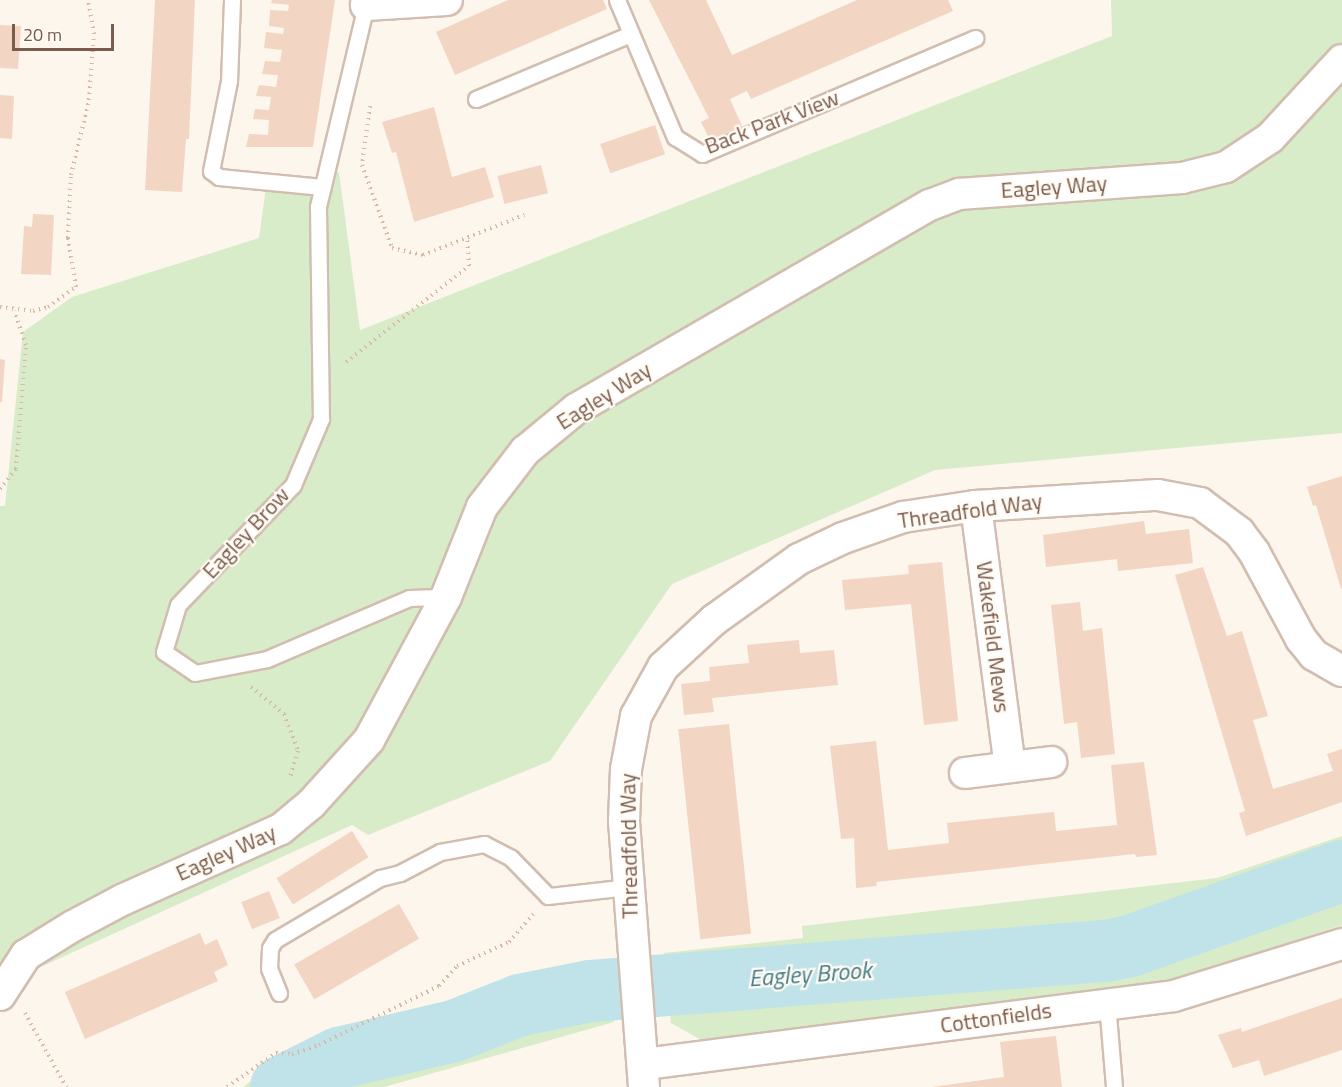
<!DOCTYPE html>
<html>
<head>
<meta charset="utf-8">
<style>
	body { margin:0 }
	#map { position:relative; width:1342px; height:1087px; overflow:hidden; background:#fdf6ec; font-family:"Titillium Web",sans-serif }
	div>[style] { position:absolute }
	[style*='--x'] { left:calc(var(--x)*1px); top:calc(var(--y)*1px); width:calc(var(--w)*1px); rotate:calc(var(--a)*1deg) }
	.green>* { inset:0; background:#d8ecc9 }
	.river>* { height:62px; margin:-31px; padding:0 31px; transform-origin:31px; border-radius:31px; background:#bfe3e8 }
	.building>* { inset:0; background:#f3d5c3; transform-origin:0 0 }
	.path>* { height:4px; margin-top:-2px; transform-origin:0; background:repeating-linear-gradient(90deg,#d9b8a5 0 1.5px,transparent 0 6px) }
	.roads { filter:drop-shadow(2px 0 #d1beb0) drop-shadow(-2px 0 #d1beb0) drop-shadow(0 2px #d1beb0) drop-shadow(0 -2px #d1beb0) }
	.service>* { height:15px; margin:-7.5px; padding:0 7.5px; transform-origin:7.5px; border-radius:7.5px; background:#fff }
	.minor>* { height:30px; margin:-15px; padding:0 15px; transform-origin:15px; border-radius:15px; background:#fff }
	span { translate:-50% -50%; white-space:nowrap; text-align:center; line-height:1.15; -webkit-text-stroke:4.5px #fffaf3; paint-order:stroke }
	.street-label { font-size:22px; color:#7a5c4d }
	.water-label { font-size:24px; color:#437c86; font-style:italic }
	.scale { position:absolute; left:12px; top:24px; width:102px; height:27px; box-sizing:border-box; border:3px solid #7a5c4d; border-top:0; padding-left:8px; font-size:18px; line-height:21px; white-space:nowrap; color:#7a5c4d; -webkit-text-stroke:4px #fffaf3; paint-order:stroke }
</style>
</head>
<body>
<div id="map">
	<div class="green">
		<div style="clip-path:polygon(1111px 0,1342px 0,1342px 433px,935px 470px,672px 584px,550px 761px,368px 835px,352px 825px,23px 975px,0 971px,0 506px,5px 506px,23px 332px,72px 297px,259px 238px,266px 187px,339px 172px,360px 330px,1112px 36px)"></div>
		<div style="clip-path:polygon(1342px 836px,1342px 925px,1171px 982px,703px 1041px,671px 1023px,664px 953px,803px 938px,802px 926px,1217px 878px)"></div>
		<div style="clip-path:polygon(611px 965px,614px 1022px,384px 1087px,243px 1087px,278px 1061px,304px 1061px,372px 1030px,393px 1033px)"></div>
	</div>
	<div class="river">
		<div style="--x:281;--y:1087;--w:65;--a:-26.6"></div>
		<div style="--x:339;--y:1058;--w:118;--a:-13.2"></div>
		<div style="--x:454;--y:1031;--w:71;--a:-21.5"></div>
		<div style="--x:520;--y:1005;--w:72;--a:-11.2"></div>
		<div style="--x:591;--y:991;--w:516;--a:-4.45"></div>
		<div style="--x:1105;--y:951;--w:25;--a:-11"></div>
		<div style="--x:1130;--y:946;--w:225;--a:-19.5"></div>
	</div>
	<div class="building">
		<div style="clip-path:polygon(155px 0,195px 0,189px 139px,186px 139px,182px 192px,145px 190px)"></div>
		<div style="clip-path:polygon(272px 0,335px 0,313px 147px,246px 147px,249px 134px,268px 135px,269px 120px,253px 119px,255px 109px,269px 110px,271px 97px,256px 96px,259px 85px,276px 87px,278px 75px,262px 74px,265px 61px,280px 62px,282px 50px,264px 48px,266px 32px,283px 34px,284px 28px,269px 26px,270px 10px,288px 11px,289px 5px,271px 3px)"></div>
		<div style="clip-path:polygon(508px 0,603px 0,607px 9px,455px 75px,436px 32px)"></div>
		<div style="clip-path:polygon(649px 0,706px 0,732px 55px,857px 0,948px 0,953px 11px,751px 99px,747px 91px,730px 99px,742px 126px,710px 140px,701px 122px,709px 118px)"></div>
		<div style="clip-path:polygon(0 25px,21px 26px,18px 69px,0 68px)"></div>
		<div style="clip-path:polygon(0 95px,14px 96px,12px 139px,0 138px)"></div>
		<div style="clip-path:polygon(434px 107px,452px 177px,485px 167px,494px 197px,414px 222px,396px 152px,392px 153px,382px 122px)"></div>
		<div style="left:655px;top:125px;width:31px;height:58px;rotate:71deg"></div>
		<div style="left:541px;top:165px;width:29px;height:45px;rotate:76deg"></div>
		<div style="clip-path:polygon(33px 214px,54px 215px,51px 275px,21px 274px,24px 226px,32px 227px)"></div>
		<div style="clip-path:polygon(0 359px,5px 360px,2px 402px,0 402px)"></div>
		<div style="clip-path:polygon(1342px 476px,1342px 588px,1341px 589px,1316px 505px,1313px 506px,1307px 487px)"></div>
		<div style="clip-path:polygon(1144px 521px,1146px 534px,1189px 529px,1193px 563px,1118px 571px,1117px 559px,1046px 567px,1043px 535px)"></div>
		<div style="clip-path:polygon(942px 562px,958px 721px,924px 725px,911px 604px,845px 610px,842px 580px,909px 574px,908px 565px)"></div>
		<div style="clip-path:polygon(1203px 567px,1227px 636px,1242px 631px,1268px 716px,1253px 720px,1273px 789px,1333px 771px,1327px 754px,1342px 749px,1342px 802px,1246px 836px,1239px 813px,1245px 811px,1175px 575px)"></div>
		<div style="clip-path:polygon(1080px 602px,1083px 631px,1102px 628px,1115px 754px,1081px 758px,1077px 722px,1064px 724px,1051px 605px)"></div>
		<div style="clip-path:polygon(799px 640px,800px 653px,834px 650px,838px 685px,712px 698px,714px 712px,684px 715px,681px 684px,710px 681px,709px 667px,749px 663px,747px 645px)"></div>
		<div style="left:729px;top:724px;width:211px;height:51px;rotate:84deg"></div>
		<div style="clip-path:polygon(876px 741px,888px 850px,949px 843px,947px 823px,974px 820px,1054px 812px,1056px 831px,1117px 825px,1111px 765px,1144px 762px,1157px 855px,1136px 857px,1135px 854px,876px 882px,877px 886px,856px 888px,854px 838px,841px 839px,830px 746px)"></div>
		<div style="left:352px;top:831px;width:31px;height:89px;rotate:58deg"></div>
		<div style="left:269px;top:891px;width:29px;height:30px;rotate:68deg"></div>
		<div style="left:399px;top:904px;width:40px;height:121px;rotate:60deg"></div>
		<div style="clip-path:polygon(200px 933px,205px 945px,217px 939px,228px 965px,214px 972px,218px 981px,85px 1039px,65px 992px)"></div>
		<div style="clip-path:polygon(1342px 998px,1342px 1050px,1264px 1076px,1259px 1060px,1233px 1068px,1218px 1035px,1241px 1028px,1242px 1032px)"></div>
		<div style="clip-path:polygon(1056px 1036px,1062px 1087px,932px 1087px,1004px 1077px,1000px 1042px)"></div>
	</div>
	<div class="path">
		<div style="--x:370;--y:106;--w:60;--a:97.7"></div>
		<div style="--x:362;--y:165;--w:88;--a:70.1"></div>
		<div style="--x:392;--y:248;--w:32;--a:13"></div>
		<div style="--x:423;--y:255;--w:109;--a:-21.6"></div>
		<div style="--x:0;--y:307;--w:33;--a:7"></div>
		<div style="--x:33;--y:311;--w:16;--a:-15"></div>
		<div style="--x:48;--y:307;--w:34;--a:-36"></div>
		<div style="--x:76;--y:287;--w:50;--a:-99.3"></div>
		<div style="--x:68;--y:238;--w:63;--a:-87.3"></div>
		<div style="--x:71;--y:175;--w:77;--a:-76.5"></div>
		<div style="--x:89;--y:100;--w:66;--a:-85.7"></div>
		<div style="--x:94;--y:34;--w:35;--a:-100"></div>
		<div style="--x:346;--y:362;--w:156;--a:-38"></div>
		<div style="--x:469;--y:266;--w:28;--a:-94"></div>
		<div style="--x:0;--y:489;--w:26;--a:-51"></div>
		<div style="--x:16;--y:469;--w:124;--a:-85.4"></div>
		<div style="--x:26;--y:345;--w:36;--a:-109"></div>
		<div style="--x:251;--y:687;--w:43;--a:39.3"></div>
		<div style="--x:284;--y:714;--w:40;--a:69"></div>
		<div style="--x:298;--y:751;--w:27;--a:107"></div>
		<div style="--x:25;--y:1013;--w:85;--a:61"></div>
		<div style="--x:227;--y:1087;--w:60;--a:-34.8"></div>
		<div style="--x:276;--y:1053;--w:16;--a:4"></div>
		<div style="--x:292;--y:1054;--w:28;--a:-18"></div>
		<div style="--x:319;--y:1045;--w:134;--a:-26.2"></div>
		<div style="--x:439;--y:986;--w:27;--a:-48"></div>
		<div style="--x:457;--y:966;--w:57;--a:-24.8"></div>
		<div style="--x:509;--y:942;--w:37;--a:-49"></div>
	</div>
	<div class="roads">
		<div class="service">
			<div style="--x:232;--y:0;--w:81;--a:92.1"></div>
			<div style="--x:229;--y:81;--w:92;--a:101.3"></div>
			<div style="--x:211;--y:171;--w:10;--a:37"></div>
			<div style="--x:219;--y:177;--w:104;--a:5.5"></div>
			<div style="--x:617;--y:0;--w:149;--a:67.1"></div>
			<div style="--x:675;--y:137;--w:32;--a:32"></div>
			<div style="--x:702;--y:154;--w:297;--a:-23"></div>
			<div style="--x:366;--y:5;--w:208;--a:103.4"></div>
			<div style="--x:318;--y:207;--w:212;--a:89.2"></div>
			<div style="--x:321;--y:419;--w:72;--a:113"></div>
			<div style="--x:293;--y:485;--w:166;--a:133.8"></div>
			<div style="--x:178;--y:605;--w:49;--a:106.6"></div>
			<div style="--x:164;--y:652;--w:37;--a:34"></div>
			<div style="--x:195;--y:673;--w:73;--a:-11"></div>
			<div style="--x:267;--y:659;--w:155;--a:-23.2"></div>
			<div style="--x:409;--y:598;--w:37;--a:-2"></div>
			<div style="--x:476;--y:99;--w:168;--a:-22.8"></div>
			<div style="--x:279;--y:993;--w:27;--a:-112"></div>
			<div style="--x:269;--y:968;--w:20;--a:-87"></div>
			<div style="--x:270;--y:948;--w:9;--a:-58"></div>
			<div style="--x:275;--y:940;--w:122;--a:-30.6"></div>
			<div style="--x:380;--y:878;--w:21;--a:-14"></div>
			<div style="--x:400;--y:873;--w:45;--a:-27.7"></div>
			<div style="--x:440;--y:852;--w:45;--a:-10.3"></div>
			<div style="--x:484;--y:844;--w:30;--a:27"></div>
			<div style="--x:511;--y:858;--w:53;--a:45.8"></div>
			<div style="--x:548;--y:896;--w:81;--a:-6.4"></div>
			<div style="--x:1107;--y:1003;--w:84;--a:85.2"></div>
		</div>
		<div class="minor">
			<div style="--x:367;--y:0;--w:5;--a:101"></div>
			<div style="--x:366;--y:5;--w:81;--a:-3.5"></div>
			<div style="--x:976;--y:506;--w:263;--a:82.6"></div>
			<div style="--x:965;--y:773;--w:87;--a:-7.3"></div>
			<div style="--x:0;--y:995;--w:48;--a:-57"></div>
			<div style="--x:26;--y:955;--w:55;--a:-31.7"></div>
			<div style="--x:73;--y:926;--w:55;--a:-28"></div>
			<div style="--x:122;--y:900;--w:174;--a:-24.1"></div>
			<div style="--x:281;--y:829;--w:39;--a:-40"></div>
			<div style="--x:311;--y:804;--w:86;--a:-47.8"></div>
			<div style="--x:369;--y:740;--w:162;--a:-61.7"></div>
			<div style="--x:446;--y:597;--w:97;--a:-68.2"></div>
			<div style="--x:482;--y:507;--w:71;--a:-52.5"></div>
			<div style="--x:525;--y:451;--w:66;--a:-39.5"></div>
			<div style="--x:576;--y:409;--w:409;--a:-30"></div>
			<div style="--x:930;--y:205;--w:31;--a:-21"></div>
			<div style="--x:959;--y:194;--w:224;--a:-4.1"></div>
			<div style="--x:1182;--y:178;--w:45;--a:-14"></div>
			<div style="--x:1226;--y:167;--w:53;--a:-33.4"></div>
			<div style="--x:1270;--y:138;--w:106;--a:-47.3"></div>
			<div style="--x:645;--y:1064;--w:533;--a:-7.32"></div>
			<div style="--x:1174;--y:996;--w:176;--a:-17.2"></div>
			<div style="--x:644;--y:1087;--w:267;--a:-94.3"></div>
			<div style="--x:624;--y:821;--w:52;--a:-87.8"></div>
			<div style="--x:626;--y:769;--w:54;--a:-79.3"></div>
			<div style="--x:636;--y:716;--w:56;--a:-61.1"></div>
			<div style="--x:663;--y:667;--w:69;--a:-42.7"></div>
			<div style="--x:714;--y:620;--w:105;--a:-35.7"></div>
			<div style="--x:799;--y:559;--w:49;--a:-25.5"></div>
			<div style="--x:843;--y:538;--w:64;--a:-19.3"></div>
			<div style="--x:903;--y:517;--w:74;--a:-8.6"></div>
			<div style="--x:976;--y:506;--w:182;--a:-3.5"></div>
			<div style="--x:1158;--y:495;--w:43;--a:10.8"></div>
			<div style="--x:1200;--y:503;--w:49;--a:36.6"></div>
			<div style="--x:1239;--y:532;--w:25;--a:53"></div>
			<div style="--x:1254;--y:552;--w:99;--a:61.6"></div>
			<div style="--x:1301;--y:639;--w:21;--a:51"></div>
			<div style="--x:1314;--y:655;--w:32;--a:30"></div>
		</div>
	</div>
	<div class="street-label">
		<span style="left:772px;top:122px;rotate:-21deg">Back Park View</span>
		<span style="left:1054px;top:187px;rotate:-4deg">Eagley Way</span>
		<span style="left:604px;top:396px;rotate:-32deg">Eagley Way</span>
		<span style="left:970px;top:511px;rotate:-8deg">Threadfold Way</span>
		<span style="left:246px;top:533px;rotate:-47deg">Eagley Brow</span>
		<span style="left:993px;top:637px;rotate:83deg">Wakefield Mews</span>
		<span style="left:629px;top:846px;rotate:-91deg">Threadfold Way</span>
		<span style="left:226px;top:853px;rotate:-24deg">Eagley Way</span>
		<span style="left:996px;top:1018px;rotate:-8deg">Cottonfields</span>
	</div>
	<div class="water-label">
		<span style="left:810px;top:974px;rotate:-4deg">Eagley Brook</span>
	</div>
	<div class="scale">20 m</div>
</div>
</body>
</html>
